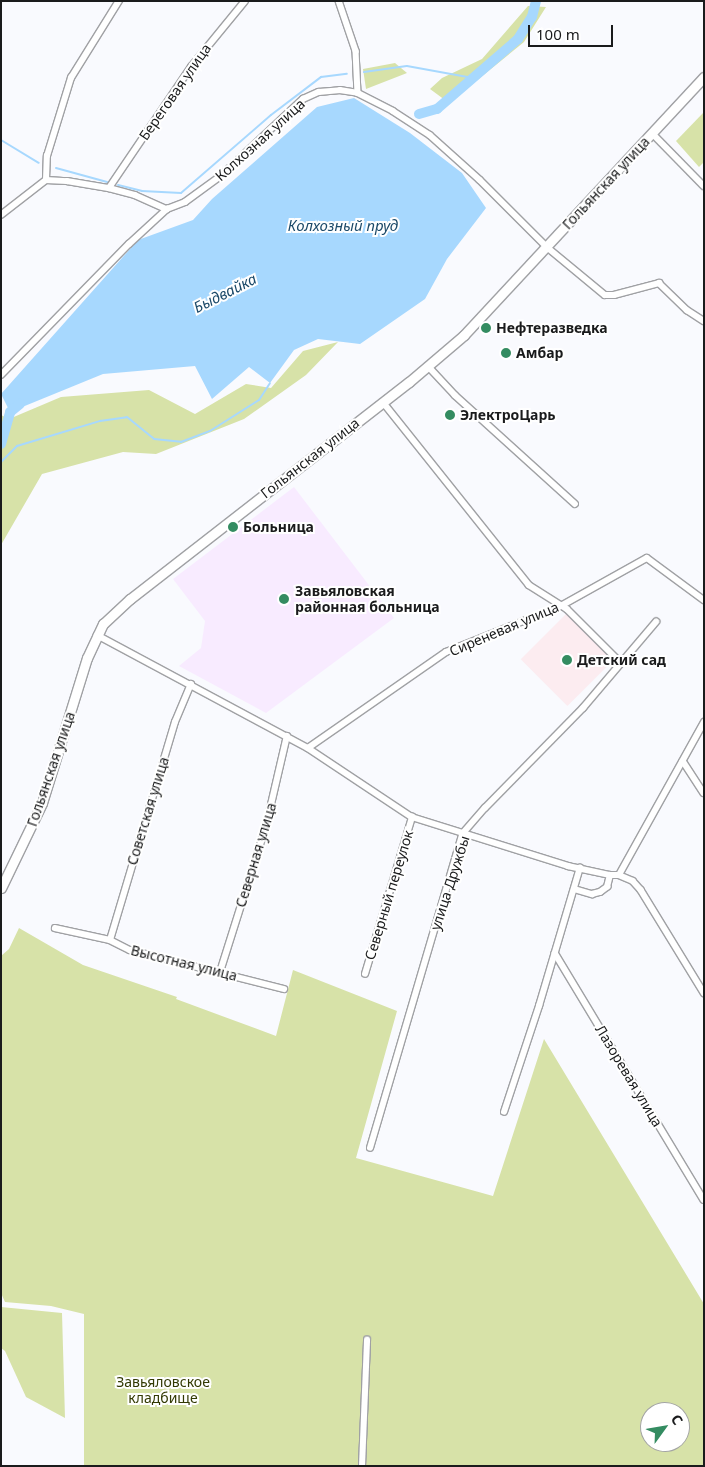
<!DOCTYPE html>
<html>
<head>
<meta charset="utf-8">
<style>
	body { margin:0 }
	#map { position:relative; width:705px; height:1467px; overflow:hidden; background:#f9fafe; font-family:"Noto Sans",sans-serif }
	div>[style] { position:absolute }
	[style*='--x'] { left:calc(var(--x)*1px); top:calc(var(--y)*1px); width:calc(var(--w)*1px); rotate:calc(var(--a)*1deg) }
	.education>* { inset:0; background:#fcecf0; transform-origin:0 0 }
	.medical>* { inset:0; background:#f8ebff }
	.green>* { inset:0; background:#d7e2a8 }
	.water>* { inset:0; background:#a7d8fe }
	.stream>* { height:2px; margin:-1px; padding:0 1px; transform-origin:1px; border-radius:1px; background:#a7d8fe }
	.river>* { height:10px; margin:-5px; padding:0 5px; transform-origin:5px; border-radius:5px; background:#a7d8fe }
	.roads { filter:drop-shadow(1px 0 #a0a1a4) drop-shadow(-1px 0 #a0a1a4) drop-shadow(0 1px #a0a1a4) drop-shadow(0 -1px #a0a1a4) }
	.minor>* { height:5.5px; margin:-2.75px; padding:0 2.75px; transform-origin:2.75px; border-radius:2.75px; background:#fff }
	.secondary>* { height:9px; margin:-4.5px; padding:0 4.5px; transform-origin:4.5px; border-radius:4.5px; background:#fff }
	.dots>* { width:14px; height:14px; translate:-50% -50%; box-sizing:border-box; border:2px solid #fff; border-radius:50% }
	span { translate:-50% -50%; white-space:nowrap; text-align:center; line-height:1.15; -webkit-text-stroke:4px #fff; paint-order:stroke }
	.street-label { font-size:14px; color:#1a1b1c }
	.poi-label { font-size:14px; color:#1a1b1c; font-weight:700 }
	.left { translate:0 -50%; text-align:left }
	.park-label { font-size:14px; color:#333a04 }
	.water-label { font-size:15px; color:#1c4a69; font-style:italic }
	.frame { position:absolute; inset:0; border:2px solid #1a1b1c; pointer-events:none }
	.north { position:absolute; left:640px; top:1402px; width:50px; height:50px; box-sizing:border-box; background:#fff; border:1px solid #a3a4a4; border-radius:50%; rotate:58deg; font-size:14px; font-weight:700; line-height:20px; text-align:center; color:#1a1b1c }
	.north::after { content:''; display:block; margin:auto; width:18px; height:22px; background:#348c61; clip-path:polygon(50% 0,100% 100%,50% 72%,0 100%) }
	.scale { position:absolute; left:528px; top:25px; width:85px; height:22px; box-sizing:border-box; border:2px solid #1a1b1c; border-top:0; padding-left:6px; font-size:15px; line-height:18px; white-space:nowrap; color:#1a1b1c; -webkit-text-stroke:4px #fff; paint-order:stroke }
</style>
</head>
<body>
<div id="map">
	<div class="education">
		<div style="left:566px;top:614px;width:66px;height:64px;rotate:45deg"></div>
	</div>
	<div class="medical">
		<div style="clip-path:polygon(294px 487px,394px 618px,266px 713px,179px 666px,201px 648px,205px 621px,173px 579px)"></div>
	</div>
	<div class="green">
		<div style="clip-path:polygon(528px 6px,546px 7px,524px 42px,449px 103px,430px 89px,442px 78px,482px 59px)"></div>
		<div style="clip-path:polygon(395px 63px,407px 73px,366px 89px,363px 69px)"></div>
		<div style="clip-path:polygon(704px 112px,704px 162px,699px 167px,676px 141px)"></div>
		<div style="clip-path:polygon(338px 342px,306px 375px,244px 419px,156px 454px,123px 452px,42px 474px,1px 545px,1px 415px,9px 419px,61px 397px,149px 390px,195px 414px,246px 384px,271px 388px,303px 351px)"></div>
		<div style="clip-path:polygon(evenodd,19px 928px,83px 965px,177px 997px,176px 999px,276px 1036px,293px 970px,397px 1011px,356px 1158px,493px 1196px,544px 1039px,704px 1304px,704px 1466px,84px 1466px,84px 1314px,51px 1306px,5px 1302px,1px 1293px,1px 956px,9px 949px,19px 928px,650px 1412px,680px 1412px,680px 1442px,650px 1442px,650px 1412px)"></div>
		<div style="clip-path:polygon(1px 1307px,62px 1313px,65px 1418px,26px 1397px,5px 1351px,1px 1348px)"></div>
	</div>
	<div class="water">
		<div style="clip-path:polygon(354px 98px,410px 133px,462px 173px,486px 208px,447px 259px,425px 299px,360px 344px,318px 339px,294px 350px,270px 383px,249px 367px,212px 399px,195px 366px,103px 374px,10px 412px,1px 394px,138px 240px,193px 220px,212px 199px,317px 107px)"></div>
	</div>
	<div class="stream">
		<div style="--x:364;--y:72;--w:43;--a:-7.9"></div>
		<div style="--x:407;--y:66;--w:67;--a:10.3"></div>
		<div style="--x:1;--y:140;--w:44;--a:31.2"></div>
		<div style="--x:56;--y:168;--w:53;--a:15.4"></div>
		<div style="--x:118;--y:185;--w:25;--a:14"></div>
		<div style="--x:142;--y:191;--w:39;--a:3"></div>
		<div style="--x:181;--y:193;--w:119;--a:-40.9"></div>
		<div style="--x:271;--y:115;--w:63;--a:-37.2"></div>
		<div style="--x:321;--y:77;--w:26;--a:-7"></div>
		<div style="--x:1;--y:462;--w:23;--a:-45"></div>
		<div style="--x:17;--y:446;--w:87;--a:-16.8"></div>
		<div style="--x:100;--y:421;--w:27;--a:-8"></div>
		<div style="--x:127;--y:417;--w:35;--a:39"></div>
		<div style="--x:154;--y:439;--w:27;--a:6"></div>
		<div style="--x:181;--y:442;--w:31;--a:-21"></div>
		<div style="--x:210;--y:431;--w:58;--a:-32.3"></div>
		<div style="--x:259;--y:400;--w:20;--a:-57"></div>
	</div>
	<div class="river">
		<div style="--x:419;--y:114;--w:19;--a:-16"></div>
		<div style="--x:437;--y:109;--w:107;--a:-40.8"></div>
		<div style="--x:518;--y:39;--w:26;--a:-58"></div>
		<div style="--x:532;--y:17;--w:16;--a:-76"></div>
		<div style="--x:1;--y:444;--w:33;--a:-74"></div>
		<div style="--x:10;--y:412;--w:13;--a:-39"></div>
	</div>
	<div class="roads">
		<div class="minor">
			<div style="--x:339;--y:1;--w:53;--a:71.2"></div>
			<div style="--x:356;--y:51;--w:42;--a:87.3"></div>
			<div style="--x:652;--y:133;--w:74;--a:45.5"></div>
			<div style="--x:46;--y:180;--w:24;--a:-88"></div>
			<div style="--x:47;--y:156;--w:82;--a:-72.9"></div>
			<div style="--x:71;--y:78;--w:91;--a:-58.1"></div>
			<div style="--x:109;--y:188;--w:146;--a:-55.9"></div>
			<div style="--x:191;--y:67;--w:85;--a:-50.7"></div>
			<div style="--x:1;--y:215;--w:57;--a:-37.9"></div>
			<div style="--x:46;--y:180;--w:21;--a:3"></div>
			<div style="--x:67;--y:181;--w:43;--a:9.5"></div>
			<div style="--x:109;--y:188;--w:27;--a:15"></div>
			<div style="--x:135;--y:195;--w:35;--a:24"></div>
			<div style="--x:167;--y:209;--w:19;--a:-21"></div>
			<div style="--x:185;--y:202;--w:46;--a:-36.1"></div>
			<div style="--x:222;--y:175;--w:111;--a:-43.2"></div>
			<div style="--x:303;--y:99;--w:17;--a:-24"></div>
			<div style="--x:319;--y:92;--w:21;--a:-5"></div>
			<div style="--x:340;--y:90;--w:18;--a:9"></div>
			<div style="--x:358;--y:93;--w:39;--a:27"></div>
			<div style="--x:393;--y:111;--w:44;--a:33"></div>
			<div style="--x:430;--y:135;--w:67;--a:42"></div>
			<div style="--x:480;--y:180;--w:95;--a:45"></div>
			<div style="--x:547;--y:247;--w:75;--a:39.6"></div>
			<div style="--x:605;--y:295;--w:9;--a:0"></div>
			<div style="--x:614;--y:295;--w:47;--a:-14.9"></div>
			<div style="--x:659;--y:283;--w:39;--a:44"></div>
			<div style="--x:687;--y:310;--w:20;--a:33"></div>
			<div style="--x:428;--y:366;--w:40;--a:47"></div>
			<div style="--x:455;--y:395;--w:162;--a:42.2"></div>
			<div style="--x:1;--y:375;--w:183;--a:-45.7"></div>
			<div style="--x:129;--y:244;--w:52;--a:-42.6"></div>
			<div style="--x:383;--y:402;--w:234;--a:51.4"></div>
			<div style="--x:529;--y:585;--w:45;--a:32.3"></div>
			<div style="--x:567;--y:609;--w:76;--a:45"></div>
			<div style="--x:97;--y:635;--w:239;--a:28.2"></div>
			<div style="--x:308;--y:748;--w:125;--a:33.6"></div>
			<div style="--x:412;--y:817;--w:164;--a:17.4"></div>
			<div style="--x:568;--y:866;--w:43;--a:12.1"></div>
			<div style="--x:610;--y:875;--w:9;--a:0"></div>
			<div style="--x:619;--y:875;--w:175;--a:-60.9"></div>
			<div style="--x:308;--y:748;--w:168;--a:-34.8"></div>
			<div style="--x:446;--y:652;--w:124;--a:-21.8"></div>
			<div style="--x:561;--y:606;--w:98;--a:-29.2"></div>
			<div style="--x:647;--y:558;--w:71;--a:36.4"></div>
			<div style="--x:683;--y:761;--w:38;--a:57"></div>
			<div style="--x:619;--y:875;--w:15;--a:23"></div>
			<div style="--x:633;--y:881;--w:12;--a:48"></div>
			<div style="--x:641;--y:890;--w:121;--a:58.5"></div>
			<div style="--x:574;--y:889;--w:19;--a:16"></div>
			<div style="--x:592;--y:894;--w:8;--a:-14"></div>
			<div style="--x:600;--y:892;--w:9;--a:-36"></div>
			<div style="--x:607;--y:887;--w:12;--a:-76"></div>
			<div style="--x:55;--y:928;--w:56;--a:12.3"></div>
			<div style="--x:110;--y:940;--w:22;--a:27"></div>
			<div style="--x:130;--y:950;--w:159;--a:14.2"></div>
			<div style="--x:110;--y:940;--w:227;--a:-73.4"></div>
			<div style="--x:175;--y:722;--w:41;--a:-67.2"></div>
			<div style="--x:555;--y:953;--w:288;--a:58.9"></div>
			<div style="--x:220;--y:972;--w:153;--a:-72.5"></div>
			<div style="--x:266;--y:826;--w:92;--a:-76.9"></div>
			<div style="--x:365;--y:974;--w:164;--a:-73.3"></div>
			<div style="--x:504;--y:1112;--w:112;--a:-71.7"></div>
			<div style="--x:539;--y:1006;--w:144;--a:-73.5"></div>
			<div style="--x:370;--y:1148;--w:328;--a:-73.6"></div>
			<div style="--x:463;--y:833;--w:33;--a:-49"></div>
			<div style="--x:485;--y:808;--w:140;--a:-45.6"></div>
			<div style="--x:583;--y:708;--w:113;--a:-49.7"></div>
			<div style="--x:362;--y:1466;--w:126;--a:-87.7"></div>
		</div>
		<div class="secondary">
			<div style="--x:1;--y:888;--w:94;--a:-64.2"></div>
			<div style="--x:42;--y:803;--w:152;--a:-72.8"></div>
			<div style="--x:87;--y:658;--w:38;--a:-65"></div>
			<div style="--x:103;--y:624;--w:37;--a:-43"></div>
			<div style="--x:130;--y:599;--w:353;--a:-37.9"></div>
			<div style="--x:409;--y:382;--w:72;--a:-40.5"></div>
			<div style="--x:464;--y:335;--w:352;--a:-47.1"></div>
		</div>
	</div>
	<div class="dots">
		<div style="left:486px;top:328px;background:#348c61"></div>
		<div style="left:506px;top:353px;background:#348c61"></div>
		<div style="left:450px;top:415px;background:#348c61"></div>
		<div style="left:233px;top:527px;background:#348c61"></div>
		<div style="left:284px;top:599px;background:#348c61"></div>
		<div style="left:567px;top:660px;background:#348c61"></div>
	</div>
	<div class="street-label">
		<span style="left:175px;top:92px;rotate:-55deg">Береговая улица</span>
		<span style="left:260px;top:140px;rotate:-42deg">Колхозная улица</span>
		<span style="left:606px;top:183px;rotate:-47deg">Гольянская улица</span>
		<span style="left:310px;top:458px;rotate:-38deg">Гольянская улица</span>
		<span style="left:504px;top:629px;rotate:-23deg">Сиреневая улица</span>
		<span style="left:51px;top:769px;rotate:-71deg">Гольянская улица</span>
		<span style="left:148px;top:811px;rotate:-73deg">Советская улица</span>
		<span style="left:256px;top:855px;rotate:-73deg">Северная улица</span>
		<span style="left:450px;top:883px;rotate:-72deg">улица Дружбы</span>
		<span style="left:389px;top:895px;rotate:-73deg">Северный переулок</span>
		<span style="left:184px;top:963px;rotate:14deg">Высотная улица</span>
		<span style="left:629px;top:1076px;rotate:59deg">Лазоревая улица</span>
	</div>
	<div class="poi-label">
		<span class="left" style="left:496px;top:328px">Нефтеразведка</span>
		<span class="left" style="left:516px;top:353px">Амбар</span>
		<span class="left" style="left:460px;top:415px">ЭлектроЦарь</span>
		<span class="left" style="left:243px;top:527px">Больница</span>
		<span class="left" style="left:295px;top:599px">Завьяловская<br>районная больница</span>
		<span class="left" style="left:577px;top:660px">Детский сад</span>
	</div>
	<div class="park-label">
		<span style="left:163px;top:1390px">Завьяловское<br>кладбище</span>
	</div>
	<div class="water-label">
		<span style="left:343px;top:226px">Колхозный пруд</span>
		<span style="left:225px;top:293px;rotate:-27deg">Быдвайка</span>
	</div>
	<div class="frame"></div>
	<div class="north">С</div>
	<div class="scale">100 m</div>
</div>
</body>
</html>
